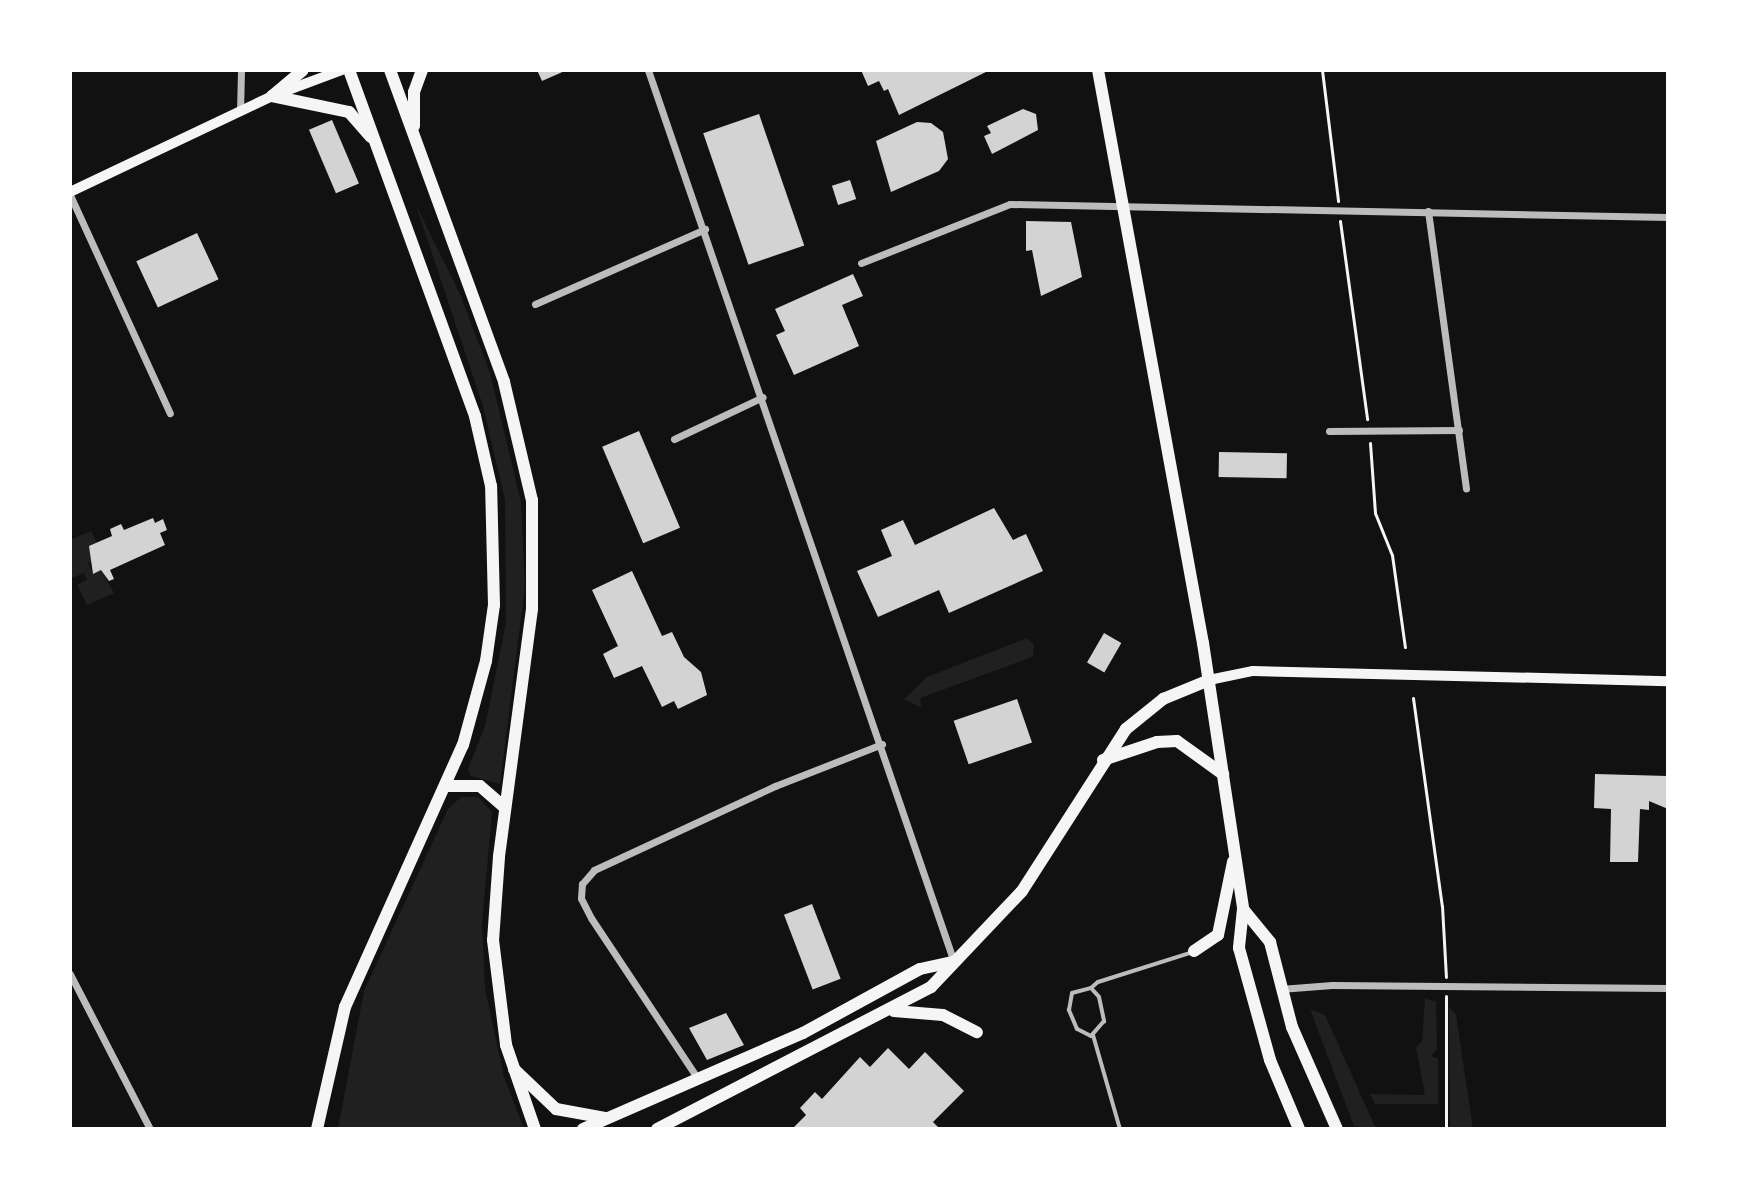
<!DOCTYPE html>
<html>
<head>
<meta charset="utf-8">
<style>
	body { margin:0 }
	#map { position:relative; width:1738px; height:1199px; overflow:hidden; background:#111; font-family:"Noto Sans",sans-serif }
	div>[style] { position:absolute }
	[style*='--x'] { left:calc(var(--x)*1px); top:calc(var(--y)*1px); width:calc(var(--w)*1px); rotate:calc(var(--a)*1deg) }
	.green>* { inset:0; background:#202020 }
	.building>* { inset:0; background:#d3d3d3; transform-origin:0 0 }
	.path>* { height:3px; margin:-1.5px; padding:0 1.5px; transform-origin:1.5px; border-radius:1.5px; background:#f5f5f5 }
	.service>* { height:4px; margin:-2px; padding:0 2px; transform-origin:2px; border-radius:2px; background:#bcbcbc }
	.minor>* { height:7px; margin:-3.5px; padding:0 3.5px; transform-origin:3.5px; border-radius:3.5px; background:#bcbcbc }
	.secondary>* { height:10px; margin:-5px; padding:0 5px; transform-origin:5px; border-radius:5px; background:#f5f5f5 }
	.primary>* { height:12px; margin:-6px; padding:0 6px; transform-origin:6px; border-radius:6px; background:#f5f5f5 }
	.trunk>* { height:12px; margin:-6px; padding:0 6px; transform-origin:6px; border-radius:6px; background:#f5f5f5 }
	span { translate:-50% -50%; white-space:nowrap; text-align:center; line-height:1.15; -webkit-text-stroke:8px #fff; paint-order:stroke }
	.frame { position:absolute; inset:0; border:72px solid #fff; pointer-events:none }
</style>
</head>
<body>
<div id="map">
	<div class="green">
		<div style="clip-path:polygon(415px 203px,460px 294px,490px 373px,521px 502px,525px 586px,500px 784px,471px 776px,468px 769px,485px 726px,506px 623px,505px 500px,483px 406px)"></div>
		<div style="clip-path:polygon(91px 531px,97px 543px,95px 559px,88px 563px,93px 574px,101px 570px,114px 593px,87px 605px,77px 585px,87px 580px,84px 573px,70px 579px,70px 540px)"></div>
		<div style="clip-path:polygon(1027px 638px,1034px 645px,1033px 656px,1024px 660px,920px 698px,922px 708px,904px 699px,927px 677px)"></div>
		<div style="clip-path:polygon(461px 797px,478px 797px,492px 812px,482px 924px,485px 988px,504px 1077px,524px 1129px,338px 1129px,364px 991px,448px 809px)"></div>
		<div style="clip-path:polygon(1425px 998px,1436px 1002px,1437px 1049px,1431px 1056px,1438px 1059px,1438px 1104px,1375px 1104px,1370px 1094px,1425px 1095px,1416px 1047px,1422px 1042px)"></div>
		<div style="clip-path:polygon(1449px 1007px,1456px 1015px,1473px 1129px,1450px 1129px)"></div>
		<div style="clip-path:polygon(1310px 1009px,1325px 1015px,1376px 1129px,1354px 1126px)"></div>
	</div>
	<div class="building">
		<div style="clip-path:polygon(537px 70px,567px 70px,542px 81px)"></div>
		<div style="clip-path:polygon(861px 70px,990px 70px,899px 115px,888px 89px,884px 91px,879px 81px,868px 86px)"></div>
		<div style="clip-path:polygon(1023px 109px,1036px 114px,1038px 130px,992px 154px,984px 136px,991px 133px,987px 126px)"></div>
		<div style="left:759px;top:114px;width:139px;height:59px;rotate:71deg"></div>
		<div style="left:332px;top:120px;width:69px;height:25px;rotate:67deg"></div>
		<div style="clip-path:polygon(917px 122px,931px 123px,943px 132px,948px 159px,939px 171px,891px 192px,876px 141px)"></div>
		<div style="left:850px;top:180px;width:20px;height:19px;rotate:72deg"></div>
		<div style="clip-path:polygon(1026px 221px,1071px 222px,1082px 277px,1041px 296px,1032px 250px,1026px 251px)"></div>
		<div style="left:197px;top:233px;width:51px;height:67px;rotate:65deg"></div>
		<div style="clip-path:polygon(853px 274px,863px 296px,842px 305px,859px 346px,794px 375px,776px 335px,785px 331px,775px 309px)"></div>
		<div style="left:639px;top:431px;width:105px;height:40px;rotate:67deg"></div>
		<div style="left:1219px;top:452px;width:68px;height:25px;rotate:1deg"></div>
		<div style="clip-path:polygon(994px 508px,1013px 540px,1026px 534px,1043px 571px,949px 613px,939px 590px,878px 617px,857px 571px,892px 556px,881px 530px,903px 520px,915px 545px)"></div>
		<div style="clip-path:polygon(153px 518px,155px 523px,163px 519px,167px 530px,160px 533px,165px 545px,110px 570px,114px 579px,109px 581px,101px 570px,93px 574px,89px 546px,112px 536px,110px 529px,121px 524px,124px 530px)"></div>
		<div style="clip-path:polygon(632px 571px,662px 636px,672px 632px,684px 657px,701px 672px,707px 695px,678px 709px,674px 701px,662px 707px,642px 666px,614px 678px,603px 654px,618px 646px,592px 590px)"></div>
		<div style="left:1104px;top:633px;width:20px;height:34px;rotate:30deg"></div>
		<div style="left:1017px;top:699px;width:46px;height:67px;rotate:71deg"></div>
		<div style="clip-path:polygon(1595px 774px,1668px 776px,1668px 809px,1649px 801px,1649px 810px,1640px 809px,1638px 862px,1610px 862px,1611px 809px,1594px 808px)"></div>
		<div style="left:812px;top:904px;width:80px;height:30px;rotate:69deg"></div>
		<div style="clip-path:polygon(726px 1013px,744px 1045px,707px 1060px,689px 1028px)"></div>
		<div style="clip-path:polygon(888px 1048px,909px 1069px,925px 1052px,964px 1091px,933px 1122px,940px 1129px,792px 1129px,806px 1115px,800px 1108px,815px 1092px,822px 1099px,860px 1057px,870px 1067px)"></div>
	</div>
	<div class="path">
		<div style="--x:1322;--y:70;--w:132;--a:83"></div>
		<div style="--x:1340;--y:221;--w:200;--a:82.2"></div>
		<div style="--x:1370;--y:443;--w:70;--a:85.9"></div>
		<div style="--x:1375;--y:513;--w:45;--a:68"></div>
		<div style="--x:1392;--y:555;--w:93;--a:82"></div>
		<div style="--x:1413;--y:698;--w:210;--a:82.1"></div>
		<div style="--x:1442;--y:906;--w:71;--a:86.8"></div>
		<div style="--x:1446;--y:996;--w:133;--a:90"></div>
	</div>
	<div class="service">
		<div style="--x:1091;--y:988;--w:12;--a:48"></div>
		<div style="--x:1099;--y:997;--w:25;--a:78"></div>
		<div style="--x:1104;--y:1021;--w:20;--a:131"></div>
		<div style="--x:1091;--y:1036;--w:16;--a:-153"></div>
		<div style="--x:1077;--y:1029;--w:21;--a:-113"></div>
		<div style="--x:1069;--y:1010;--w:17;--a:-80"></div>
		<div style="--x:1072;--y:993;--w:20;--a:-15"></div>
		<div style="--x:1091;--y:988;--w:9;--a:-41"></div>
		<div style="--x:1098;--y:982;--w:100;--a:-17.5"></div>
		<div style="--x:1093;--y:1035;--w:98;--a:74"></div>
	</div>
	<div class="minor">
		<div style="--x:648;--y:70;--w:943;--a:71.07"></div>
		<div style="--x:240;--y:112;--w:42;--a:-88.6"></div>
		<div style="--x:70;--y:195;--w:240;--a:65.4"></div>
		<div style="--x:1428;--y:211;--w:280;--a:82.2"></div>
		<div style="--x:861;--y:263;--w:160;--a:-21.6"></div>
		<div style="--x:1010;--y:204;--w:658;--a:1.13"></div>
		<div style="--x:535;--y:304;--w:186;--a:-23.8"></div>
		<div style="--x:1329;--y:431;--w:130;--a:-0.4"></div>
		<div style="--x:674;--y:439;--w:98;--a:-25.3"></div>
		<div style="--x:70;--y:974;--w:174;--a:62.7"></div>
		<div style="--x:1280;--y:989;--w:52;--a:-4.4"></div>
		<div style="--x:1332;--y:985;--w:336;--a:0.5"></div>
		<div style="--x:698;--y:1079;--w:193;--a:-123.6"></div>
		<div style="--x:591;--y:918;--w:22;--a:-117"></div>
		<div style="--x:581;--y:898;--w:14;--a:-86"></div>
		<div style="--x:582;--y:884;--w:18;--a:-49"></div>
		<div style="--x:594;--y:870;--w:200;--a:-24.9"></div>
		<div style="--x:775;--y:786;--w:115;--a:-21.4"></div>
	</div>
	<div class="secondary">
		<div style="--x:70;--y:192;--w:224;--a:-25.4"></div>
		<div style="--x:272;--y:96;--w:75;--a:-20.4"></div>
		<div style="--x:1209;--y:680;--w:45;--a:-11.6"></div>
		<div style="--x:1253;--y:671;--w:415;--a:1.4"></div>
	</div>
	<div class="primary">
		<div style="--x:894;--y:1011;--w:49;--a:4.7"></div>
		<div style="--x:943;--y:1015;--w:38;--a:27"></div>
		<div style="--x:583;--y:1129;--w:240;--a:-23.6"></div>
		<div style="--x:803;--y:1033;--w:133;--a:-28.7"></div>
		<div style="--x:920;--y:969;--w:35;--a:-12"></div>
		<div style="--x:657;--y:1129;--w:309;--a:-27.4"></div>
		<div style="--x:931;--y:987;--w:132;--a:-46.5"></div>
		<div style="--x:1022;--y:891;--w:193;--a:-57.3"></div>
		<div style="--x:1126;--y:729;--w:48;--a:-39"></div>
		<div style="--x:1163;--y:699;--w:50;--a:-22.4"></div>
	</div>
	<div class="trunk">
		<div style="--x:390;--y:70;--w:332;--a:69.9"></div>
		<div style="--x:504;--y:382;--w:121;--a:76.7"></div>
		<div style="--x:532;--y:500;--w:109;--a:90"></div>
		<div style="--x:532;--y:609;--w:250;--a:97.6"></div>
		<div style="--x:499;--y:857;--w:83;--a:94.1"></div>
		<div style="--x:493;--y:940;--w:106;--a:82.9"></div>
		<div style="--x:506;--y:1045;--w:89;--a:71"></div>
		<div style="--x:1098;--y:70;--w:583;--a:79.62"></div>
		<div style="--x:1203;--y:643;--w:269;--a:81.4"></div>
		<div style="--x:1243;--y:909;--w:39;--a:96"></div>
		<div style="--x:1239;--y:948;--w:116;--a:74.5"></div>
		<div style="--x:1270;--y:1060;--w:75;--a:67.2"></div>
		<div style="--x:272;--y:96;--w:79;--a:11.7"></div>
		<div style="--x:349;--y:112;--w:33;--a:49"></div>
		<div style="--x:272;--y:96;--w:40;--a:-40"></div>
		<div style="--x:414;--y:126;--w:34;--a:-90"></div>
		<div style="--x:414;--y:92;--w:23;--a:-70"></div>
		<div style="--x:1103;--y:760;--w:57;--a:-18.4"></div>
		<div style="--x:1157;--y:742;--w:20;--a:-3"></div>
		<div style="--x:1177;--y:741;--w:57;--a:35.7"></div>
		<div style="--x:446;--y:786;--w:34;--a:0"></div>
		<div style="--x:480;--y:786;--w:33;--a:41"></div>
		<div style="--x:1243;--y:909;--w:43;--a:50.7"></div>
		<div style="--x:1270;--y:942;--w:88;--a:75.5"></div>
		<div style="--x:1292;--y:1027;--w:111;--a:66.2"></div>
		<div style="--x:1194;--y:951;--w:29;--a:-34"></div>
		<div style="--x:1218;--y:935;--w:75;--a:-78.4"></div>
		<div style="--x:514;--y:1069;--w:58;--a:43.6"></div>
		<div style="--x:556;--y:1109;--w:51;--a:10.2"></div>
		<div style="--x:317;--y:1129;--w:125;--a:-77.1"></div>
		<div style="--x:345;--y:1007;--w:287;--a:-65.8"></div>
		<div style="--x:463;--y:745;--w:87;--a:-74.7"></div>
		<div style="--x:486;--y:661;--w:57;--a:-81.9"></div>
		<div style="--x:494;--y:605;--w:119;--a:-91.4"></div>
		<div style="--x:491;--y:486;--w:72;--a:-102.9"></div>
		<div style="--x:475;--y:416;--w:368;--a:-110"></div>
	</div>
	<div class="frame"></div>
</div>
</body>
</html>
